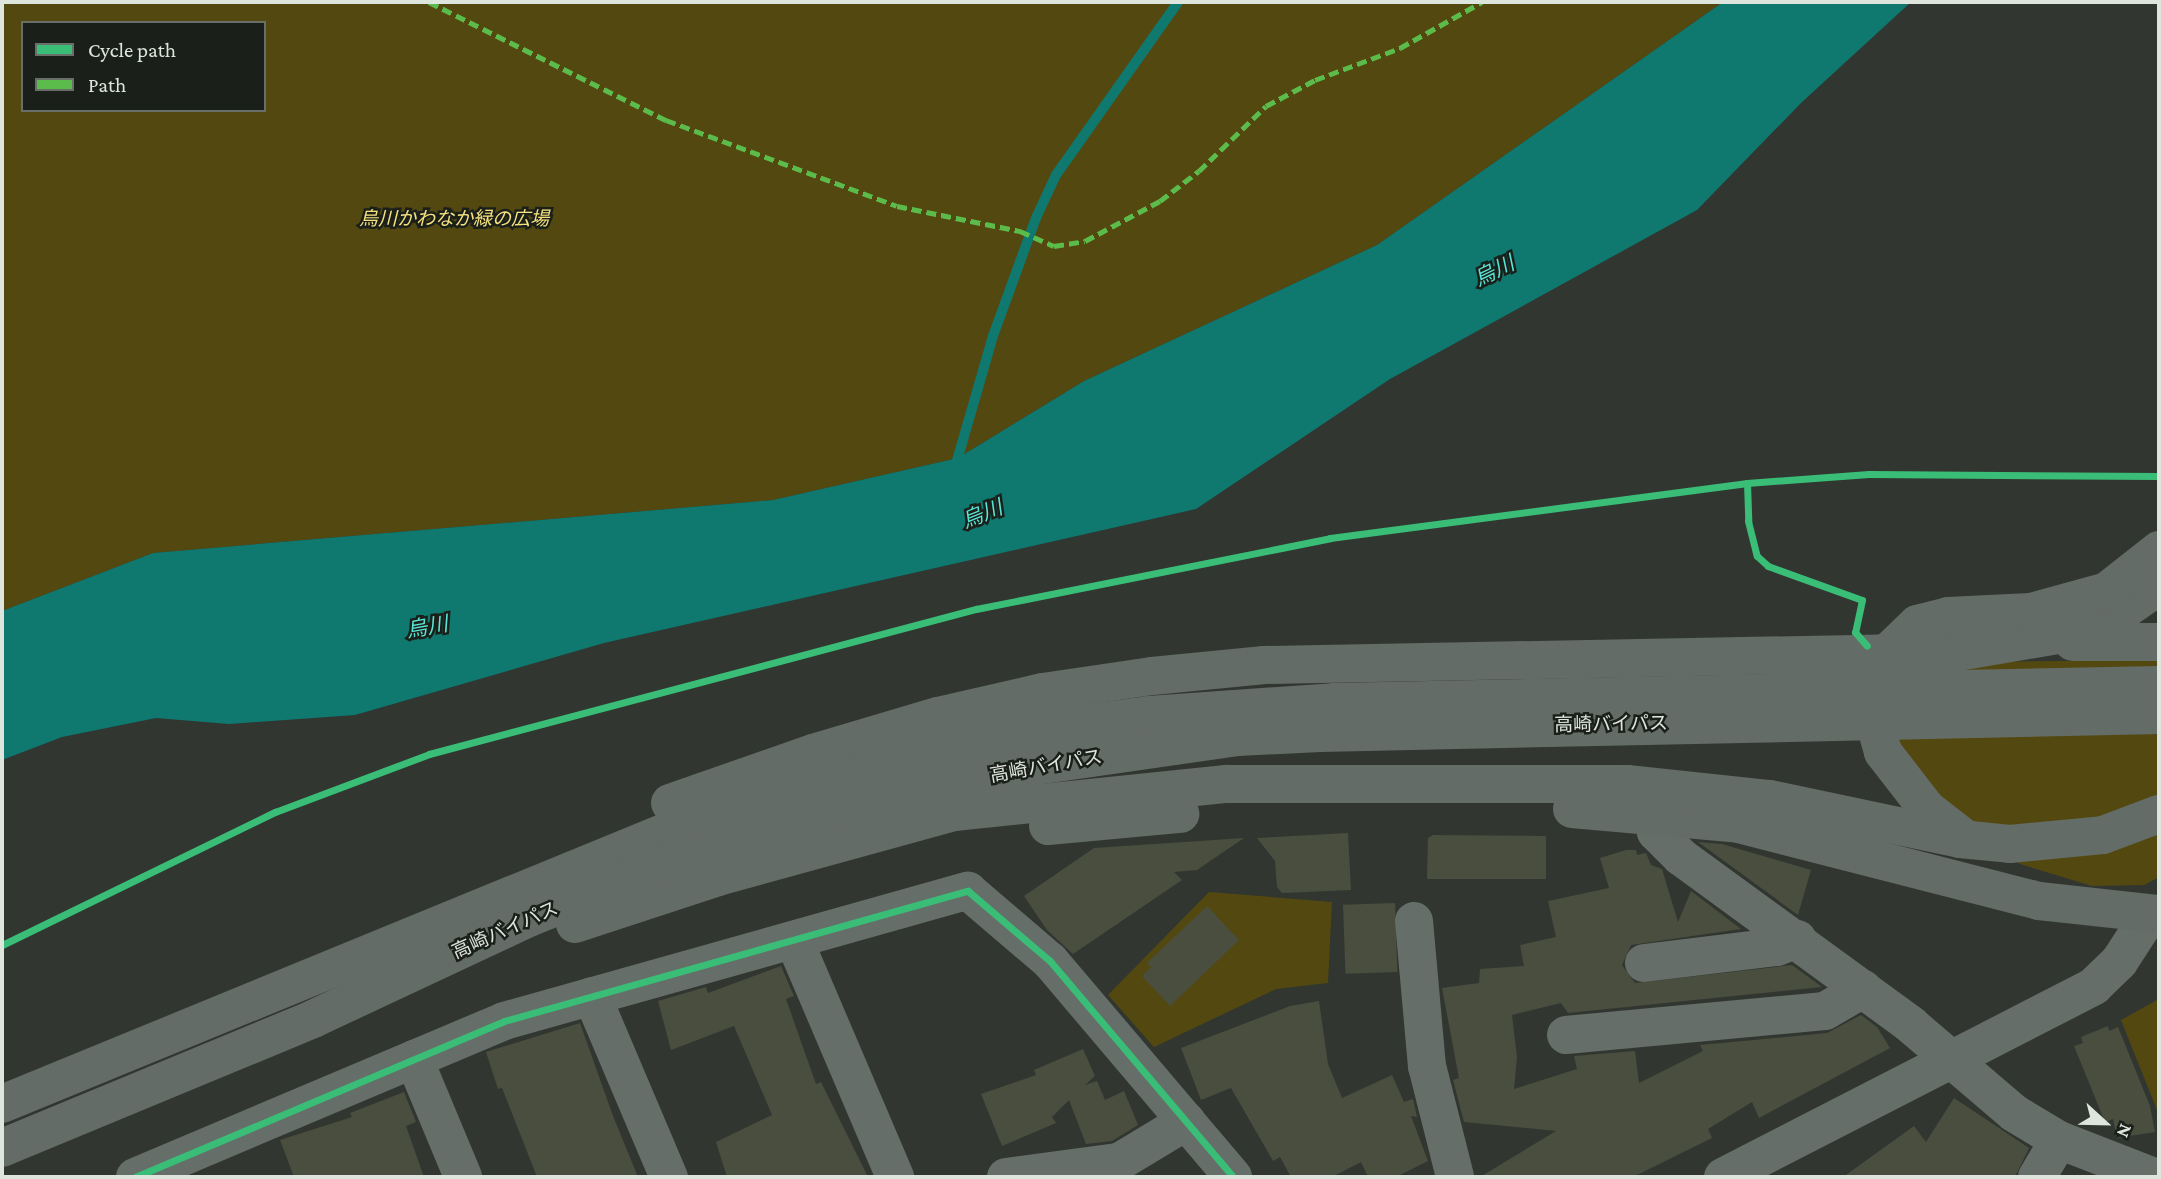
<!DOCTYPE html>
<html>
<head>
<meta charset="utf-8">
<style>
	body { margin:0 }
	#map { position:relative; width:2161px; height:1179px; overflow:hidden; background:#313631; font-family:"Crimson Pro","Noto Sans JP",serif }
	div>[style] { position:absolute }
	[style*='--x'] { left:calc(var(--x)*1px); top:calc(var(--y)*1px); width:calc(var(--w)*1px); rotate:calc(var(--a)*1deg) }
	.green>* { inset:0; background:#534910 }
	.water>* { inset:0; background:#0f786f }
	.stream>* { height:10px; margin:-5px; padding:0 5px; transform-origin:5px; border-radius:5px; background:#0f786f }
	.building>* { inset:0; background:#494e3f; transform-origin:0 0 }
	.minor>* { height:38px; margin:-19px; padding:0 19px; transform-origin:19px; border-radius:19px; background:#656e68 }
	.highway>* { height:38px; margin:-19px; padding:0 19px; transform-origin:19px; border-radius:19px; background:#646c67 }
	.quiet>* { height:5px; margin-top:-2.5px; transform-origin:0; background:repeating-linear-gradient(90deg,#5cbc4b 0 10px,transparent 0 15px) }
	.cycleway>* { height:7px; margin:-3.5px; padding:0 3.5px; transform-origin:3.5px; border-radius:3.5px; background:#3abd76 }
	span { translate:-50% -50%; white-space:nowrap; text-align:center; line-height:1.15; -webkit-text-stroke:5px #1a1f1a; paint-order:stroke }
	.park-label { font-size:19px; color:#f5e17d; font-style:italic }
	.street-label { font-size:19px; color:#dee5dd }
	.water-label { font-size:21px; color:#59e5d5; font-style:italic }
	.frame { position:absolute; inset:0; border:4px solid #dee5dd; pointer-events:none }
	.legend { position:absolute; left:21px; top:21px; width:245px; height:91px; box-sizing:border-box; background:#1a1f1a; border:2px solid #686e68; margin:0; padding:9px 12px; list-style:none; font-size:21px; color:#dee5dd }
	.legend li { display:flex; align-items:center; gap:14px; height:35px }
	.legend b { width:35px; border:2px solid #686e68 }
	.north { position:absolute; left:2070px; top:1088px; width:70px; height:70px; -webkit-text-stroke:5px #1a1f1a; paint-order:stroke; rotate:112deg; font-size:19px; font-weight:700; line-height:28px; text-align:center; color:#dee5dd }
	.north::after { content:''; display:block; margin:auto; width:24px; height:32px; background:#dee5dd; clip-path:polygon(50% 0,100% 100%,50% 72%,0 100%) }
</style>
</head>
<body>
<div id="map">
	<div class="green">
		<div style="clip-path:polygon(evenodd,2px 2px,1723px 2px,1377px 245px,1084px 381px,958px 458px,773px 500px,153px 553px,2px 611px,2px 2px,23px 23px,264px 23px,264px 110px,23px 110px,23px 23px)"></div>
		<div style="clip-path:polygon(2159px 660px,2159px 877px,2144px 885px,2092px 886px,2020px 864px,1959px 822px,1889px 737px,1962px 662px)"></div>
		<div style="clip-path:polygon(1209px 892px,1332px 902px,1328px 983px,1276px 989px,1154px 1047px,1108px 995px)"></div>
		<div style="clip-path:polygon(2159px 999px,2159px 1115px,2121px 1020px)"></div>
	</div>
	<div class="water">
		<div style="clip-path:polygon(1723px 2px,1911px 2px,1801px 103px,1697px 210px,1390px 379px,1196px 509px,604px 643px,355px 715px,229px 724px,156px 718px,62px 737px,2px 760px,2px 611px,153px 553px,773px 500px,958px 458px,1084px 381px,1377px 245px)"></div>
	</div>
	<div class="stream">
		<div style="--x:954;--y:471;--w:141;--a:-73.9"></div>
		<div style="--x:993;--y:336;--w:126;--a:-70"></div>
		<div style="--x:1036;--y:218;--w:47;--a:-65.1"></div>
		<div style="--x:1056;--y:175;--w:212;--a:-54.8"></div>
	</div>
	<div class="building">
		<div style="clip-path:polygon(1348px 833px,1351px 890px,1282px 893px,1277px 887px,1275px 861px,1257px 838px)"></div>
		<div style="clip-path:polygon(1433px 835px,1546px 836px,1546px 879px,1427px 879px,1428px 838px)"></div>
		<div style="clip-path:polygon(1244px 838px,1197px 870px,1174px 872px,1182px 880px,1073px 954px,1047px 930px,1024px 896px,1094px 848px)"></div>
		<div style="clip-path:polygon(1698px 842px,1722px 844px,1811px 870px,1798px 915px)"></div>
		<div style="clip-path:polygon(1626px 850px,1636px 850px,1637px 855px,1646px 853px,1651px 865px,1662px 869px,1678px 922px,1691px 891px,1741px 929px,1631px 945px,1622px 965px,1635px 983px,1792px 965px,1822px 987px,1568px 1013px,1561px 1003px,1512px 1015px,1517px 1057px,1514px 1089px,1577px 1069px,1574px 1056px,1635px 1051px,1639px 1083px,1703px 1051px,1700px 1045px,1827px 1033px,1861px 1015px,1877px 1027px,1890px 1048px,1759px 1118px,1752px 1102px,1708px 1129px,1712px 1138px,1633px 1177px,1480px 1177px,1556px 1131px,1464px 1122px,1453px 1080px,1459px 1078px,1442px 988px,1479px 983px,1480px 969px,1524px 966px,1520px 945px,1556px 937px,1548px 901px,1609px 888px,1600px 858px)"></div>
		<div style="left:1395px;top:903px;width:69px;height:52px;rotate:88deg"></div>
		<div style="clip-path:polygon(1207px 906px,1239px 940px,1170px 1006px,1142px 976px,1151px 967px,1147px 963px)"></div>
		<div style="clip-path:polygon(781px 966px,794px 996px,786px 999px,816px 1084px,821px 1082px,868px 1177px,727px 1177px,716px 1142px,772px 1115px,734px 1026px,671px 1050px,658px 1001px,706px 987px,708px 993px)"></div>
		<div style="clip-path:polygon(1319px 1001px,1328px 1064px,1342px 1098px,1392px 1075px,1404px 1102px,1413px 1099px,1417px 1117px,1411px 1116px,1428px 1161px,1396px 1177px,1368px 1177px,1361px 1162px,1332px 1177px,1291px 1177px,1280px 1157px,1273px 1161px,1231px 1088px,1201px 1100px,1181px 1048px,1290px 1006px)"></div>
		<div style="clip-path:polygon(580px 1023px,613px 1116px,638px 1177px,537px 1177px,502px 1088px,498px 1089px,486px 1052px)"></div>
		<div style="clip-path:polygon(2108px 1026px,2109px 1031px,2118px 1027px,2150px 1106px,2155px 1132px,2117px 1138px,2113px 1119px,2105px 1122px,2074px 1046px,2083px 1043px,2081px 1037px)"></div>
		<div style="clip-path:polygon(1083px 1049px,1095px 1076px,1085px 1085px,1097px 1081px,1105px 1100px,1124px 1091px,1138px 1125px,1112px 1141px,1086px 1144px,1069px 1100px,1052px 1117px,1056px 1123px,1002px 1146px,981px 1094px,1036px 1075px,1034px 1070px)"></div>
		<div style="clip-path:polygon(404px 1092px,416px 1122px,406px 1126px,424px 1177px,294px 1177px,280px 1140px,352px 1117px,350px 1113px)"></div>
		<div style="clip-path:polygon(1954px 1098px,2029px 1148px,2015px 1177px,1843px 1177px,1914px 1126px,1926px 1142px)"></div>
	</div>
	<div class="minor">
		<div style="--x:1650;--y:812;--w:21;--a:73"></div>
		<div style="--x:1656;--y:832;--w:35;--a:45"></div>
		<div style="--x:1681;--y:857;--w:285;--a:36.1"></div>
		<div style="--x:1911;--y:1025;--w:135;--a:40.5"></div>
		<div style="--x:2014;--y:1113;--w:52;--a:31"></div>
		<div style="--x:2059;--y:1140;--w:102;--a:21.3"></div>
		<div style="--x:1414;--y:921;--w:146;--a:84.9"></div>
		<div style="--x:1427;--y:1066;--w:114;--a:75.8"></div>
		<div style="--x:794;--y:940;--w:258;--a:66.9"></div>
		<div style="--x:1644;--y:963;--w:134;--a:-6.9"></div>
		<div style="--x:1777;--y:947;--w:22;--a:-21"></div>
		<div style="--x:592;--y:996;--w:197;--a:67"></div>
		<div style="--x:1566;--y:1035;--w:260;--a:-5.3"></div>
		<div style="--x:1825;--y:1011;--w:44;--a:-30.1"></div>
		<div style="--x:414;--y:1059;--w:128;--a:67.4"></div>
		<div style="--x:135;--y:1177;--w:401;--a:-22.9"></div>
		<div style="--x:504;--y:1021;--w:482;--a:-15.7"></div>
		<div style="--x:968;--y:891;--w:108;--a:40.5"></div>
		<div style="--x:1050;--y:961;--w:283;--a:49.7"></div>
		<div style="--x:1006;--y:1177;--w:114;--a:-7.6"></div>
		<div style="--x:1119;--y:1162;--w:79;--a:-31.1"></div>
		<div style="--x:1723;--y:1177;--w:417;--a:-27.2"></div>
		<div style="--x:2094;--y:986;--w:35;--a:-44"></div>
		<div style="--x:2119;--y:962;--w:57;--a:-57.1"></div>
		<div style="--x:2037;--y:1177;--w:43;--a:-59.3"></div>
	</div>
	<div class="highway">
		<div style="--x:2073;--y:642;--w:86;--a:0"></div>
		<div style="--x:670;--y:803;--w:151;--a:-19.3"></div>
		<div style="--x:813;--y:753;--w:130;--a:-16.5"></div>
		<div style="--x:938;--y:716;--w:108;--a:-12.9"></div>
		<div style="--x:1043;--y:692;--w:110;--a:-8.4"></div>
		<div style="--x:1152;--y:676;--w:113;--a:-5.6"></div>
		<div style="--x:1264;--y:665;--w:694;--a:-1.07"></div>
		<div style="--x:1958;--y:652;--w:119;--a:-9.7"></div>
		<div style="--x:2075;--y:632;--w:56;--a:-24.3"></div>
		<div style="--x:2126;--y:609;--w:40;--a:-34.9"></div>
		<div style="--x:1572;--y:809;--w:168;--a:5.1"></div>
		<div style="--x:1739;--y:824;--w:310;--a:14.4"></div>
		<div style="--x:2039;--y:901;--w:121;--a:6.2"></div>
		<div style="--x:1048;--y:826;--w:133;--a:-5.2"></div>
		<div style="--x:1963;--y:837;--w:46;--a:-142.1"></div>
		<div style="--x:1927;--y:809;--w:72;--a:-127.7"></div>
		<div style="--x:1883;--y:752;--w:59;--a:-105.7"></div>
		<div style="--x:1867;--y:695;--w:41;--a:-67.2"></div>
		<div style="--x:1883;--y:657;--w:47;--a:-44.1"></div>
		<div style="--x:1917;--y:624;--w:32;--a:-14"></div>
		<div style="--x:1948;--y:616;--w:83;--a:-2.8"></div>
		<div style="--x:2031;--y:612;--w:79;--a:-15.4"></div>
		<div style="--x:2107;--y:591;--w:66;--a:-38.3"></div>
		<div style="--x:575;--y:924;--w:151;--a:-18.2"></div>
		<div style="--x:718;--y:877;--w:245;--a:-15.4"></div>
		<div style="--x:954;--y:812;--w:274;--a:-5.9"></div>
		<div style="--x:1227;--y:784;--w:400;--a:0"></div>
		<div style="--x:1627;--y:784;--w:144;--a:6"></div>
		<div style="--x:1770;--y:799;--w:194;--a:11.9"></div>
		<div style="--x:1960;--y:839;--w:50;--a:5.7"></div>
		<div style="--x:2010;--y:844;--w:93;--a:-5.5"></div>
		<div style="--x:2103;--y:835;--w:60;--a:-20.6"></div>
		<div style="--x:2;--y:1104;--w:722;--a:-22.3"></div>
		<div style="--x:670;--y:830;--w:205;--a:-17.3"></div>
		<div style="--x:866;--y:769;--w:181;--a:-12.7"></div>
		<div style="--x:1043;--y:729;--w:107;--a:-7.5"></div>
		<div style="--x:1149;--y:715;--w:185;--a:-4"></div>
		<div style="--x:1334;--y:702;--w:825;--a:-1.18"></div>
		<div style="--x:2;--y:1148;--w:337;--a:-22.5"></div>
		<div style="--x:313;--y:1019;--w:238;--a:-25.1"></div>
		<div style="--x:529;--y:918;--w:114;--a:-22.1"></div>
		<div style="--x:635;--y:875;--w:209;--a:-17.8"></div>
		<div style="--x:834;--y:811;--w:207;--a:-12.6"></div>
		<div style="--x:1036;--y:766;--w:204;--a:-8.2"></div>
		<div style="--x:1238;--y:737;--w:82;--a:-2.8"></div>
		<div style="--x:1320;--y:733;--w:839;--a:-1.23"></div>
	</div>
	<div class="quiet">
		<div style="--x:429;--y:2;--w:265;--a:26.5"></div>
		<div style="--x:666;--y:120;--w:246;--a:20.4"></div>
		<div style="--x:897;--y:206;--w:126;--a:11.5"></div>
		<div style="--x:1020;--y:231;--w:37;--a:24"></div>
		<div style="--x:1054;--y:246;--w:31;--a:-9"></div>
		<div style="--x:1085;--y:241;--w:85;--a:-28.1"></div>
		<div style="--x:1160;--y:201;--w:49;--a:-37.6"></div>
		<div style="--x:1199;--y:171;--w:93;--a:-44.1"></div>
		<div style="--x:1266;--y:106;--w:55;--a:-28"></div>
		<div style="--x:1315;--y:80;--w:91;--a:-20.6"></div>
		<div style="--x:1400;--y:48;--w:94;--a:-29.3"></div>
	</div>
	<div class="cycleway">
		<div style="--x:1747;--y:483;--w:38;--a:88"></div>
		<div style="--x:1748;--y:521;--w:36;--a:76"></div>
		<div style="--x:1757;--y:556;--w:15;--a:42"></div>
		<div style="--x:1768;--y:566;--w:100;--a:19.9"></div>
		<div style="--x:1862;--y:600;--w:33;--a:102"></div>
		<div style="--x:1855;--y:632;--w:18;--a:49"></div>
		<div style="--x:2;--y:945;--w:304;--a:-26"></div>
		<div style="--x:275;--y:812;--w:165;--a:-20.6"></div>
		<div style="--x:429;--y:754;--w:566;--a:-14.85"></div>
		<div style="--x:976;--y:609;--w:361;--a:-11.3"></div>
		<div style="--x:1330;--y:538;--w:421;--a:-7.5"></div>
		<div style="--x:1747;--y:483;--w:122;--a:-4.2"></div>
		<div style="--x:1869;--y:474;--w:290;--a:0.4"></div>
		<div style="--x:135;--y:1177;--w:401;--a:-22.9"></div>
		<div style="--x:504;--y:1021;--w:482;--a:-15.7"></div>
		<div style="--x:968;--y:891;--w:108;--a:40.5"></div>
		<div style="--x:1050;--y:961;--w:283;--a:49.7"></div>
	</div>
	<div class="park-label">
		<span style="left:454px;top:219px">烏川かわなか緑の広場</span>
	</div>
	<div class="street-label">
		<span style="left:1611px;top:724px;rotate:-1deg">高崎バイパス</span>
		<span style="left:1046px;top:766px;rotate:-10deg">高崎バイパス</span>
		<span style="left:505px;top:930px;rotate:-24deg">高崎バイパス</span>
	</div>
	<div class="water-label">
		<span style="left:1494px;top:271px;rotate:-26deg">烏川</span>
		<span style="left:982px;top:514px;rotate:-22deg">烏川</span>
		<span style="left:427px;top:627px;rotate:-10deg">烏川</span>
	</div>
	<div class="frame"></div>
	<ul class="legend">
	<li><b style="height:9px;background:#3abd76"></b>Cycle path</li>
	<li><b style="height:9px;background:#5cbc4b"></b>Path</li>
	</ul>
	<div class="north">N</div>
</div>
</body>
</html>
